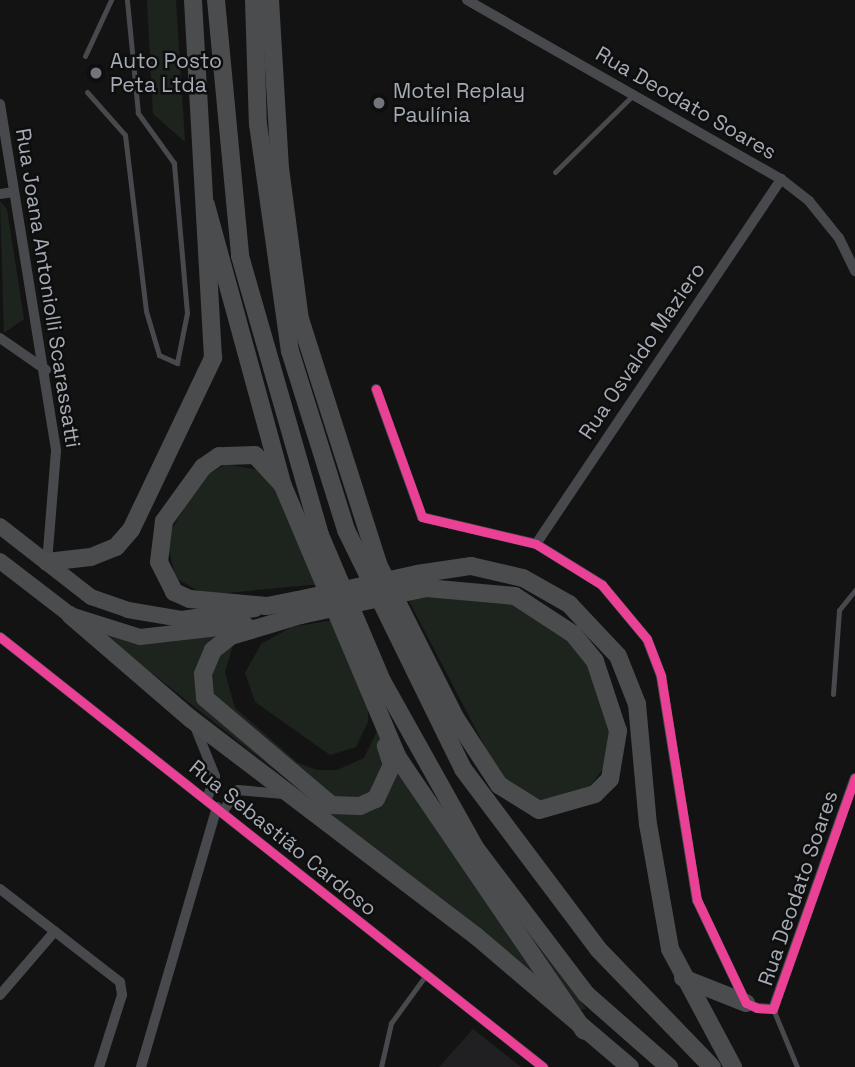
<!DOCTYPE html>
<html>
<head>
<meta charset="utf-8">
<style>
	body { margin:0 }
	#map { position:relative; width:855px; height:1067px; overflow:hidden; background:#131314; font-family:"Space Grotesk",sans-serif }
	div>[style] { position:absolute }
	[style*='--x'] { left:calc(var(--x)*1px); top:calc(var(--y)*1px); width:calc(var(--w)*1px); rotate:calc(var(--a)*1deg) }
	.built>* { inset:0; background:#202022 }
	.green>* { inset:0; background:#1d241e }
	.lane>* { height:5px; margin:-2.5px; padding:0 2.5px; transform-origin:2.5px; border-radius:2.5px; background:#48494c }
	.street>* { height:10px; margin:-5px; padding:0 5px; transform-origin:5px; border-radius:5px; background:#48494c }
	.primary>* { height:16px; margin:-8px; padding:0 8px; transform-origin:8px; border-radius:8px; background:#4a4c4e }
	.highway>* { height:18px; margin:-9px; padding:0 9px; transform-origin:9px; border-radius:9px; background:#4a4c4e }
	.highway-bridge>* { height:18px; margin:-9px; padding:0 9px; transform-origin:9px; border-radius:9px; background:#4a4c4e }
	.cycleway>* { height:9px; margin:-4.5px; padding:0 4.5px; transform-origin:4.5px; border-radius:4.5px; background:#ea4096 }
	.dots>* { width:19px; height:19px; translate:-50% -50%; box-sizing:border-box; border:4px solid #0e0e0f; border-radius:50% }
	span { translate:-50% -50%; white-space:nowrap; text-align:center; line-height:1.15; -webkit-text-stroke:5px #0e0e0f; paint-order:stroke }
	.poi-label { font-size:21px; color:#a5abb4 }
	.left { translate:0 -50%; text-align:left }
	.street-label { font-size:21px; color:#a5abb4 }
</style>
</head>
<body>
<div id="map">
	<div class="built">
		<div style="clip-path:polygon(473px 1029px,521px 1067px,439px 1067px)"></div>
	</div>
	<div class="green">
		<div style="clip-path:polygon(147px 0,176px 0,185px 142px,153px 114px)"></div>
		<div style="clip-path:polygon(0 201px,7px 209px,24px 319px,4px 333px)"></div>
		<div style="clip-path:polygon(226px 464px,269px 472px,321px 584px,205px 595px,176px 578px,166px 539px,202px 478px)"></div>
		<div style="clip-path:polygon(424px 596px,508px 600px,566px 637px,587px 664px,610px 735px,603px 769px,590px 786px,542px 802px,506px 787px,409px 601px)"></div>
		<div style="clip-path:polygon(333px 620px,368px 696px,368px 722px,356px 747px,330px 755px,255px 702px,245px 673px,261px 644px,292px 627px)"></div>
		<div style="clip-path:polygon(101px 633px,219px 635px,233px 645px,225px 672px,235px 708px,298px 763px,317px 770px,337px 770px,364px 758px,384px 716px,466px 850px,586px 1009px,578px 1009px)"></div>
	</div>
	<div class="lane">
		<div style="--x:85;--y:56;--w:62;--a:-65.1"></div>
		<div style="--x:87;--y:92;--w:57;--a:48.5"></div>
		<div style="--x:125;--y:135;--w:177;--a:83.2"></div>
		<div style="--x:146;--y:311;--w:46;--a:73.5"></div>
		<div style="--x:159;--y:355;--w:20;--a:24"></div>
		<div style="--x:177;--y:363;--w:51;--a:-78.7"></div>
		<div style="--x:187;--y:313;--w:151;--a:-95"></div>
		<div style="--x:174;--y:163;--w:62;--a:-125.8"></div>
		<div style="--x:138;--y:113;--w:114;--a:-95.6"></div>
		<div style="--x:555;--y:172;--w:110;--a:-44.6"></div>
		<div style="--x:833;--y:694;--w:84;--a:-85.9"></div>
		<div style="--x:839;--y:610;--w:26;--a:-51"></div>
		<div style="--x:773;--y:1009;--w:63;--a:67.5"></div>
		<div style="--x:381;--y:1067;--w:45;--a:-77.2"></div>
		<div style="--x:391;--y:1023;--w:59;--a:-53.9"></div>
	</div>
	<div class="street">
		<div style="--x:467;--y:0;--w:361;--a:29.7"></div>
		<div style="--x:781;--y:179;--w:36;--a:38"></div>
		<div style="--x:809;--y:201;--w:48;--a:51"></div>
		<div style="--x:839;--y:238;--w:37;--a:64"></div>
		<div style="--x:0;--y:104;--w:351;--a:80.8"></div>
		<div style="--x:56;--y:451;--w:111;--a:94.6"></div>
		<div style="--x:0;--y:194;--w:14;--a:-8"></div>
		<div style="--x:0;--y:338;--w:56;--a:34.8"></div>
		<div style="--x:376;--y:389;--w:136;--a:70.2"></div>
		<div style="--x:422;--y:517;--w:117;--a:13.3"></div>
		<div style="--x:536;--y:544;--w:78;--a:31.8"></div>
		<div style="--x:602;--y:585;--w:70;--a:50.2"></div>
		<div style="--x:647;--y:639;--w:40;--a:69"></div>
		<div style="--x:661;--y:676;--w:227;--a:80.9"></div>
		<div style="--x:697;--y:900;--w:114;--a:64.6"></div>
		<div style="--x:746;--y:1003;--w:12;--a:24"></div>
		<div style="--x:757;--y:1008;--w:16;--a:4"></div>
		<div style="--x:773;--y:1009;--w:245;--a:-70.5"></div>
		<div style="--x:536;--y:544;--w:440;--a:-56.1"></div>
		<div style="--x:0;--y:637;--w:693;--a:38.38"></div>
		<div style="--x:196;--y:729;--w:51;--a:68"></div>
		<div style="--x:215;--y:776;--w:24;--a:109"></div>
		<div style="--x:223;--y:811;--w:26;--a:-54"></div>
		<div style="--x:238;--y:790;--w:45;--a:5.1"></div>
		<div style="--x:0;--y:889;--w:152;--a:37.8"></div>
		<div style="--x:120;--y:982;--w:13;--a:81"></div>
		<div style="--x:122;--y:995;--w:76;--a:107.7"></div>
		<div style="--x:0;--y:995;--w:84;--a:-49.3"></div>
		<div style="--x:141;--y:1067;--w:271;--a:-73.7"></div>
	</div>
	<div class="primary">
		<div style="--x:0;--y:526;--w:115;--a:38"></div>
		<div style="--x:91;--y:597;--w:39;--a:19"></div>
		<div style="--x:128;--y:610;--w:54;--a:9.6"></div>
		<div style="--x:181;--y:619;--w:75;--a:-7.7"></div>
		<div style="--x:0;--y:561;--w:88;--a:37.6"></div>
		<div style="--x:70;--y:615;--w:73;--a:17.4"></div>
		<div style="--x:140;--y:637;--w:107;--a:-6.5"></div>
	</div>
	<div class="highway">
		<div style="--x:216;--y:0;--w:257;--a:84.6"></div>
		<div style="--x:240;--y:256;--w:290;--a:74"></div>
		<div style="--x:320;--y:535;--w:159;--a:67"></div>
		<div style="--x:382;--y:681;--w:193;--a:60.8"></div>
		<div style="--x:476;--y:849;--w:182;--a:52.8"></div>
		<div style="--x:586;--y:994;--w:111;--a:41.3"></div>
		<div style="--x:254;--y:0;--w:124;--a:88.2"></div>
		<div style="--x:258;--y:124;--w:229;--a:82"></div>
		<div style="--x:290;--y:351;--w:188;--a:72.6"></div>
		<div style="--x:346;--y:530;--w:266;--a:63.9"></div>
		<div style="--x:463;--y:769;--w:225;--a:53.1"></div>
		<div style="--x:598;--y:949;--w:164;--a:46"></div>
		<div style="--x:270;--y:0;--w:168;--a:86.6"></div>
		<div style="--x:280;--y:168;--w:152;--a:82.5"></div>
		<div style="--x:300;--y:319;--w:257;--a:72.3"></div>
		<div style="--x:378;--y:564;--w:174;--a:63.3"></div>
		<div style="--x:456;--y:719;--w:79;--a:56.9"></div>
		<div style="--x:499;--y:785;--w:47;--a:32"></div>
		<div style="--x:539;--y:810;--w:58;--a:-15.9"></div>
		<div style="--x:595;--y:794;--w:21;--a:-45"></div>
		<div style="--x:610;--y:779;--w:49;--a:-80.5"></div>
		<div style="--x:618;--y:731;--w:74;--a:-108.2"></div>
		<div style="--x:595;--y:661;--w:35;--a:-129"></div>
		<div style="--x:573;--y:634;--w:69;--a:-146.8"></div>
		<div style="--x:515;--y:596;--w:89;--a:-174.9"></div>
		<div style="--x:206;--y:205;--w:291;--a:74.7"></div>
		<div style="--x:283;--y:486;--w:295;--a:67.1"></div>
		<div style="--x:398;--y:758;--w:330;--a:55.7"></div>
		<div style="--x:281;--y:483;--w:38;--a:-133"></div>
		<div style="--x:255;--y:455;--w:36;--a:178"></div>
		<div style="--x:219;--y:456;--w:19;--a:145"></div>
		<div style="--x:203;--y:467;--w:67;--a:125.8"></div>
		<div style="--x:164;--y:521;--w:41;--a:97"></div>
		<div style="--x:159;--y:562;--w:34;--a:63"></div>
		<div style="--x:174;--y:592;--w:17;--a:24"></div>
		<div style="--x:190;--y:599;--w:77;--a:5.2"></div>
		<div style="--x:267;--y:606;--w:32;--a:-11"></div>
		<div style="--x:47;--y:562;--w:44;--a:-6.5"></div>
		<div style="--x:91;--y:557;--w:27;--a:-22"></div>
		<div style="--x:116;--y:547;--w:23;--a:-49"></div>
		<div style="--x:131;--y:530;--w:191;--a:-64.5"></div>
		<div style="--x:213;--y:358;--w:359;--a:-93.2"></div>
		<div style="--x:417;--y:574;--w:55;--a:-8.4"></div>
		<div style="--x:471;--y:566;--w:53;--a:13"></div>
		<div style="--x:523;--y:578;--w:53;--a:29.5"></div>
		<div style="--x:569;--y:604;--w:71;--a:46.7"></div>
		<div style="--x:618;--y:656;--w:52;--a:68.4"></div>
		<div style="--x:637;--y:704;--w:121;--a:84.8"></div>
		<div style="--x:648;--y:824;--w:127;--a:80"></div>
		<div style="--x:670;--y:949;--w:134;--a:61.9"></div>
		<div style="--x:70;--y:615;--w:160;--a:40.7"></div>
		<div style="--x:191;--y:719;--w:358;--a:37.3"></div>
		<div style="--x:476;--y:936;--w:202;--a:40.4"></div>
		<div style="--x:301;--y:615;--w:73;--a:163.3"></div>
		<div style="--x:231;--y:636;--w:23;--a:142"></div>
		<div style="--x:213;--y:650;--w:26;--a:113"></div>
		<div style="--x:203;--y:674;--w:24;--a:85"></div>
		<div style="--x:205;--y:698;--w:165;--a:40.3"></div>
		<div style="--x:331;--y:805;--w:29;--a:2"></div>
		<div style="--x:360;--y:806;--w:17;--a:-24"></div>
		<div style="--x:376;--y:799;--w:38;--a:-65"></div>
		<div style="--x:392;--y:765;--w:20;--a:-108"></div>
		<div style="--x:683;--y:978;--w:68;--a:21.6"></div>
	</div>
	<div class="highway-bridge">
		<div style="--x:298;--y:600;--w:122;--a:-12.3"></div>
		<div style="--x:301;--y:615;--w:128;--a:-12.2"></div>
	</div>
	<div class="cycleway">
		<div style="--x:376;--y:389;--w:136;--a:70.2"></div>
		<div style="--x:422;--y:517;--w:117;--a:13.3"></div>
		<div style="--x:536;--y:544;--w:78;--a:31.8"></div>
		<div style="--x:602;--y:585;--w:70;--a:50.2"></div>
		<div style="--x:647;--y:639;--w:40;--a:69"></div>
		<div style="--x:661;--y:676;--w:227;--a:80.9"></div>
		<div style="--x:697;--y:900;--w:114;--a:64.6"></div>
		<div style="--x:746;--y:1003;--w:12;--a:24"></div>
		<div style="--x:757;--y:1008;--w:16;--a:4"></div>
		<div style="--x:773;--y:1009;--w:245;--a:-70.5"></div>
		<div style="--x:0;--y:637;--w:693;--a:38.38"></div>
	</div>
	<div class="dots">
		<div style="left:96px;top:73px;background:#72767c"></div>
		<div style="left:379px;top:103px;background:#72767c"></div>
	</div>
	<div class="poi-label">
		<span class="left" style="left:110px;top:73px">Auto Posto<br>Peta Ltda</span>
		<span class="left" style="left:393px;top:103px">Motel Replay<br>Paulínia</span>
	</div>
	<div class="street-label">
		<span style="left:686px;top:103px;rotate:30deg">Rua Deodato Soares</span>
		<span style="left:48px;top:288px;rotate:81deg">Rua Joana Antoniolli Scarassatti</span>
		<span style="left:642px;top:351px;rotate:-56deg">Rua Osvaldo Maziero</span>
		<span style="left:283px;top:838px;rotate:39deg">Rua Sebastião Cardoso</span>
		<span style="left:798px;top:888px;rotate:-71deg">Rua Deodato Soares</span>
	</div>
</div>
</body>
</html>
